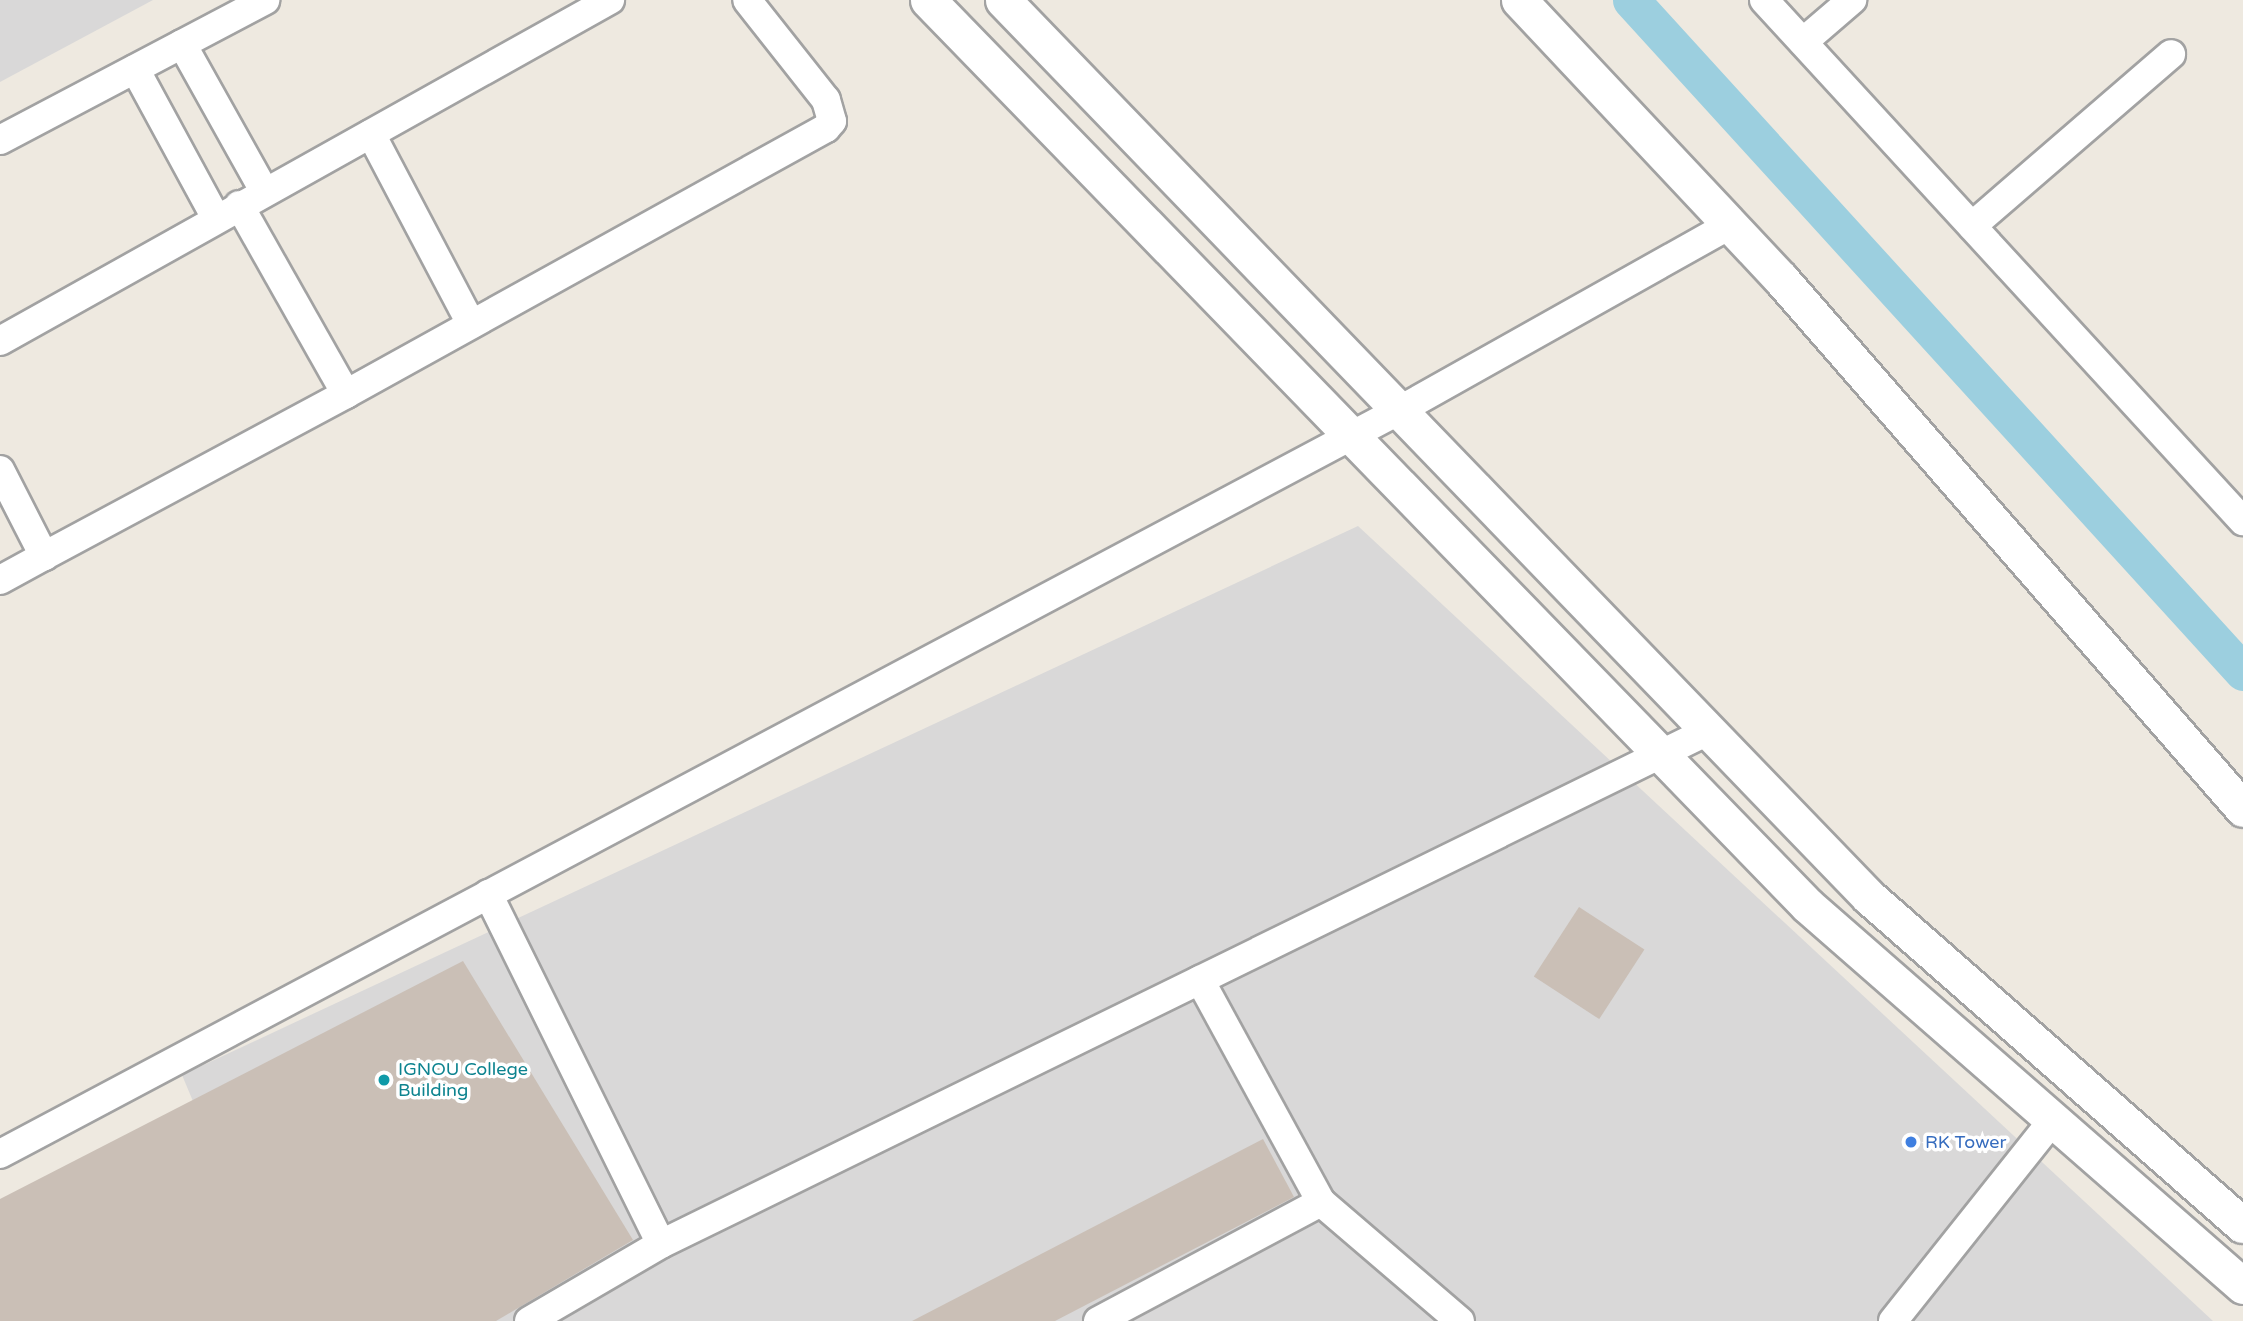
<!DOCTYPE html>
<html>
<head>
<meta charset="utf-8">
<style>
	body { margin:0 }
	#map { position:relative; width:2243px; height:1321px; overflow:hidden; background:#eee9e0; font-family:"Varela Round",sans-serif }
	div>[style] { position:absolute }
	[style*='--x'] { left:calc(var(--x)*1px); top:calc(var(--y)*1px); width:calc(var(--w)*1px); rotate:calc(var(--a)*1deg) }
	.residential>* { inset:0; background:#d9d8d8 }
	.canal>* { height:37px; margin:-18.5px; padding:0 18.5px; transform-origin:18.5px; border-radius:18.5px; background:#9ccfdf }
	.building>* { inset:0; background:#cabfb6; transform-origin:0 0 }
	.roads { filter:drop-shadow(2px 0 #a2a2a2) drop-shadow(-2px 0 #a2a2a2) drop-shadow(0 2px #a2a2a2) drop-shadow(0 -2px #a2a2a2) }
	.minor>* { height:28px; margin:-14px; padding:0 14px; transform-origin:14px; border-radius:14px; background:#fff }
	.tertiary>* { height:35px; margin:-17.5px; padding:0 17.5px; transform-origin:17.5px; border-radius:17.5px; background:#fff }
	.dots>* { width:19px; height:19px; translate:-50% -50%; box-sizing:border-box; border:4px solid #fff; border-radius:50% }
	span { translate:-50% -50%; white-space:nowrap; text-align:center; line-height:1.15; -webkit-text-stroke:7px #fff; paint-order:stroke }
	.culture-label { font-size:18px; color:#0d838f }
	.left { translate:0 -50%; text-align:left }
	.shop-label { font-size:18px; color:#366cbe }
</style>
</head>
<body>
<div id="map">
	<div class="residential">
		<div style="clip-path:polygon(0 0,153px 0,0 82px)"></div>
		<div style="clip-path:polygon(1358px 526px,2213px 1321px,285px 1321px,182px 1075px)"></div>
	</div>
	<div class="canal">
		<div style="--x:1631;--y:0;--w:909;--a:47.68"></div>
	</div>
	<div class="building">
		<div style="left:1579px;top:907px;width:78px;height:83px;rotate:33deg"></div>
		<div style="clip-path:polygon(463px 961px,633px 1240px,496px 1321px,0 1321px,0 1199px)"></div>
		<div style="clip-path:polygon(1263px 1139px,1294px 1197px,1055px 1321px,912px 1321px)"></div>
	</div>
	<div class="roads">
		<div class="minor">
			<div style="--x:1764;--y:0;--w:708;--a:47.41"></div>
			<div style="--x:1803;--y:42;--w:65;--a:-40.6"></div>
			<div style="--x:182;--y:44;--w:168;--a:60.8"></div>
			<div style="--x:135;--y:69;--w:170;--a:61.5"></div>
			<div style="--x:371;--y:134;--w:215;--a:62.2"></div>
			<div style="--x:0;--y:140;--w:300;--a:-27.8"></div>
			<div style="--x:1972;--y:226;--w:263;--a:-40.8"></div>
			<div style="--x:0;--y:341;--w:699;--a:-29.21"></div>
			<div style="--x:346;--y:394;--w:549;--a:-28.99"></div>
			<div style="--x:826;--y:128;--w:9;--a:-49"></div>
			<div style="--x:832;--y:121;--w:22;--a:-106"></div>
			<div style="--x:826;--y:100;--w:127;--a:-128.3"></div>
			<div style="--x:0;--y:470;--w:97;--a:62.9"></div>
			<div style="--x:44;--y:556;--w:50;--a:151.4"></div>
			<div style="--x:44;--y:556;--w:343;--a:-28.2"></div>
			<div style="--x:346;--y:394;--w:217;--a:-119.5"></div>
			<div style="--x:488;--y:894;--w:390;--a:63.7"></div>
			<div style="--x:1200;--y:980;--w:253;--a:61.4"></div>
			<div style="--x:0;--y:1154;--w:1585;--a:-27.99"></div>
			<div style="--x:1400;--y:410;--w:378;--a:-29.3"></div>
			<div style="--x:529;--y:1321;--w:153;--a:-30.3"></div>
			<div style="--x:661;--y:1244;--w:1166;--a:-26.1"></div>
			<div style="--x:1098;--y:1321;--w:253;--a:-28.1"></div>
			<div style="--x:1321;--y:1202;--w:183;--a:40.6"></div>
			<div style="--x:1893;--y:1321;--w:257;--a:-51.5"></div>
		</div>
		<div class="tertiary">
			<div style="--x:928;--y:0;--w:1262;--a:45.83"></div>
			<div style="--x:1807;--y:905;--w:579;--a:41.15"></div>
			<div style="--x:1003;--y:0;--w:1247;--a:46.01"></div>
			<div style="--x:1869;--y:897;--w:497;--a:41.3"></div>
			<div style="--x:1519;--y:0;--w:383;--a:46.8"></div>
			<div style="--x:1781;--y:279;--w:703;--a:48.92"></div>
		</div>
	</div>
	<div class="dots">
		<div style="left:384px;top:1080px;background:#0f9aa8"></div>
		<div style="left:1911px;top:1142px;background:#3f7fe0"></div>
	</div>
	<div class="culture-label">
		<span class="left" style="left:398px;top:1080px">IGNOU College<br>Building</span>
	</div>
	<div class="shop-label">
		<span class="left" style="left:1925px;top:1142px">RK Tower</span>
	</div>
</div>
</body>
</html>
